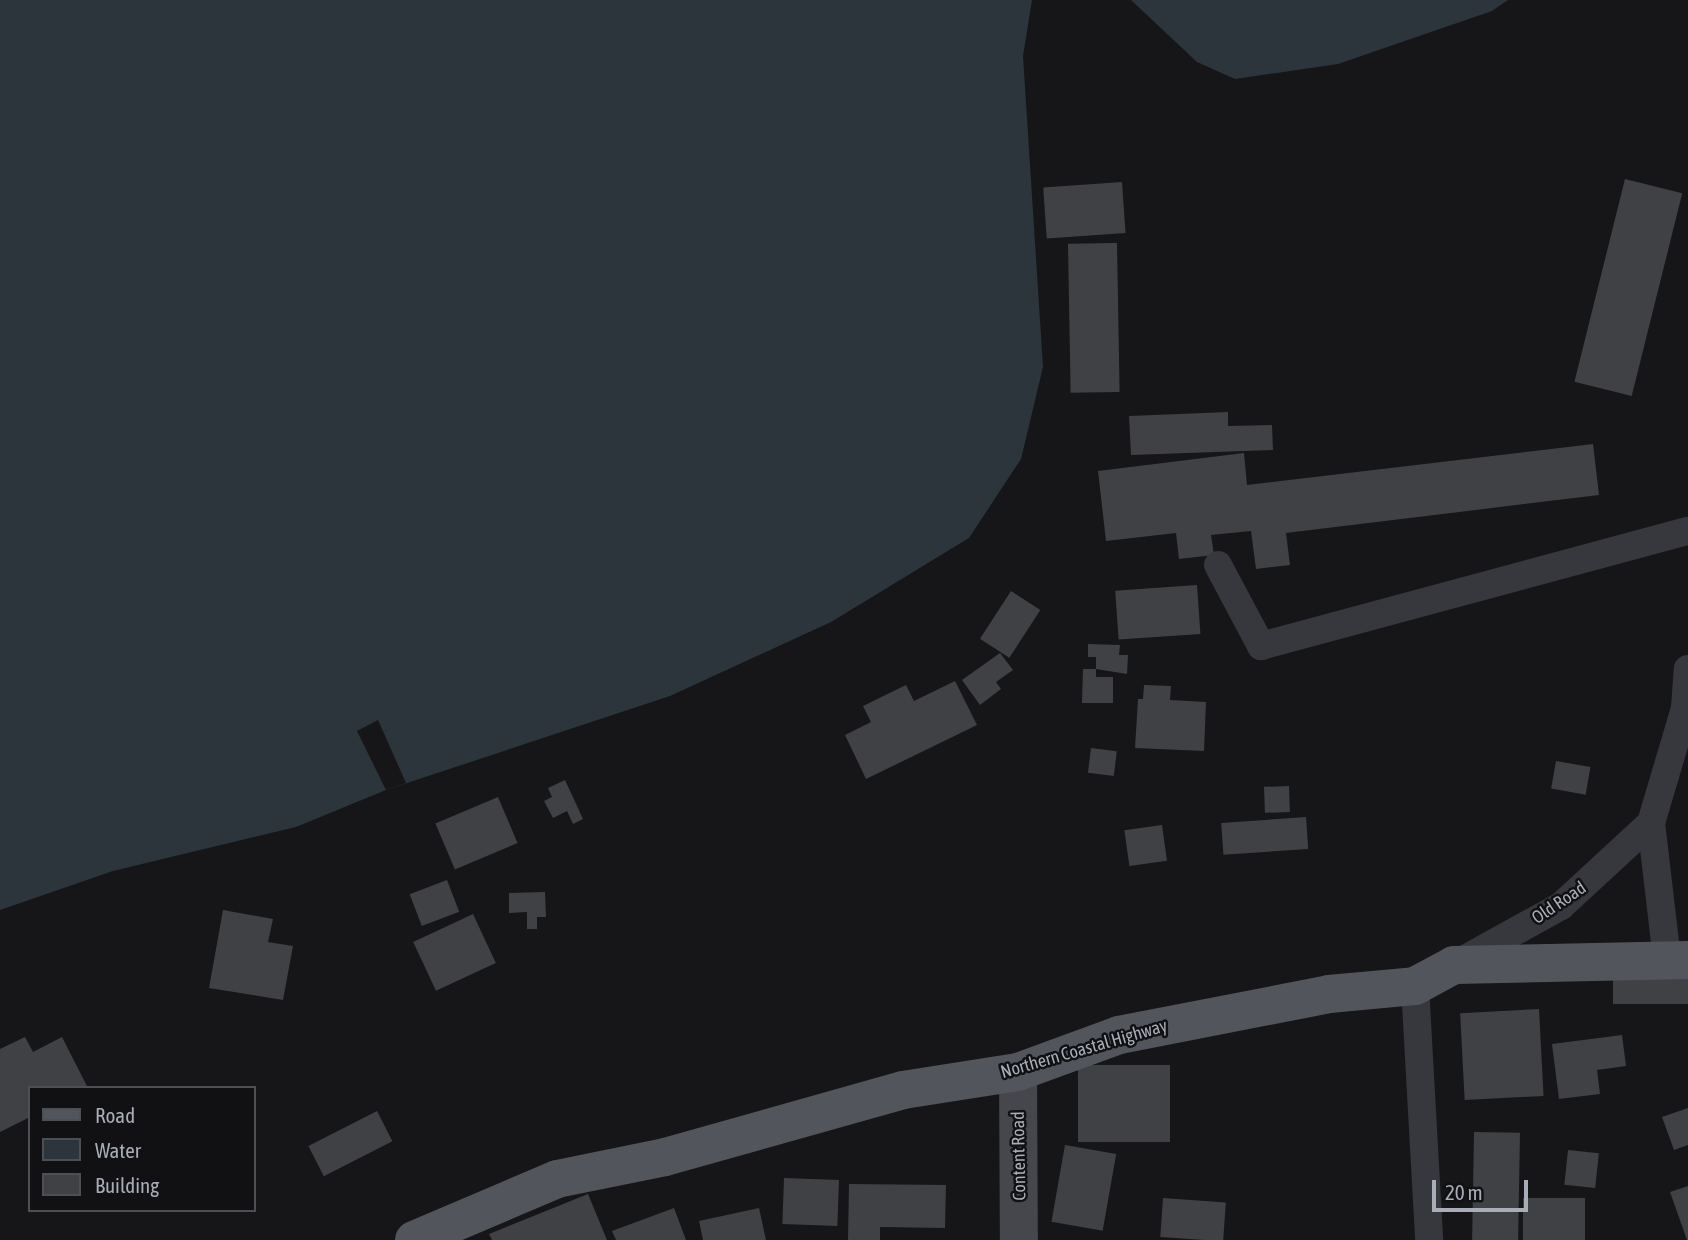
<!DOCTYPE html>
<html>
<head>
<meta charset="utf-8">
<style>
	body { margin:0 }
	#map { position:relative; width:1688px; height:1240px; overflow:hidden; background:#161618; font-family:"Asap Condensed",sans-serif }
	div>[style] { position:absolute }
	[style*='--x'] { left:calc(var(--x)*1px); top:calc(var(--y)*1px); width:calc(var(--w)*1px); rotate:calc(var(--a)*1deg) }
	.water>* { inset:0; background:#2c353c }
	.pier>* { inset:0; background:#161618 }
	.building>* { inset:0; background:#404145; transform-origin:0 0 }
	.street>* { height:28px; margin:-14px; padding:0 14px; transform-origin:14px; border-radius:14px; background:#37383d }
	.secondary>* { height:38px; margin:-19px; padding:0 19px; transform-origin:19px; border-radius:19px; background:#45474d }
	.primary>* { height:38px; margin:-19px; padding:0 19px; transform-origin:19px; border-radius:19px; background:#53555c }
	span { translate:-50% -50%; white-space:nowrap; text-align:center; line-height:1.15; -webkit-text-stroke:5px #111113; paint-order:stroke }
	.street-label { font-size:18px; color:#a8adb8 }
	.legend { position:absolute; left:28px; top:1086px; width:228px; height:126px; box-sizing:border-box; background:#111113; border:2px solid #4d4f55; margin:0; padding:9px 12px; list-style:none; font-size:21px; color:#a8adb8 }
	.legend li { display:flex; align-items:center; gap:14px; height:35px }
	.legend b { width:35px; border:2px solid #4d4f55 }
	.scale { position:absolute; left:1432px; top:1180px; width:96px; height:32px; box-sizing:border-box; border:4px solid #a8adb8; border-top:0; padding-left:9px; font-size:21px; line-height:24px; white-space:nowrap; color:#a8adb8; -webkit-text-stroke:5px #111113; paint-order:stroke }
</style>
</head>
<body>
<div id="map">
	<div class="water">
		<div style="clip-path:polygon(0 0,1032px 0,1023px 56px,1043px 367px,1021px 459px,969px 538px,831px 622px,670px 696px,386px 790px,296px 827px,113px 871px,0 910px)"></div>
		<div style="clip-path:polygon(1131px 0,1508px 0,1492px 11px,1338px 64px,1235px 79px,1197px 62px)"></div>
	</div>
	<div class="pier">
		<div style="clip-path:polygon(378px 720px,406px 783px,386px 790px,357px 731px)"></div>
	</div>
	<div class="building">
		<div style="left:1625px;top:179px;width:59px;height:209px;rotate:14deg"></div>
		<div style="left:1122px;top:182px;width:51px;height:79px;rotate:86deg"></div>
		<div style="left:1117px;top:243px;width:149px;height:49px;rotate:89deg"></div>
		<div style="clip-path:polygon(1228px 412px,1228px 426px,1272px 425px,1273px 450px,1131px 455px,1129px 416px)"></div>
		<div style="clip-path:polygon(1593px 444px,1599px 495px,1286px 533px,1290px 565px,1256px 569px,1251px 531px,1211px 535px,1214px 555px,1179px 559px,1176px 533px,1106px 541px,1098px 471px,1244px 453px,1247px 485px)"></div>
		<div style="left:1197px;top:585px;width:49px;height:82px;rotate:86deg"></div>
		<div style="left:1011px;top:591px;width:35px;height:57px;rotate:33deg"></div>
		<div style="clip-path:polygon(1088px 644px,1120px 645px,1119px 655px,1128px 655px,1127px 674px,1096px 669px,1096px 657px,1088px 657px)"></div>
		<div style="clip-path:polygon(1000px 653px,1013px 670px,996px 682px,1001px 689px,980px 705px,962px 680px)"></div>
		<div style="clip-path:polygon(1083px 669px,1096px 669px,1096px 677px,1113px 677px,1113px 703px,1082px 703px)"></div>
		<div style="clip-path:polygon(955px 681px,977px 725px,866px 779px,845px 735px,871px 722px,863px 706px,906px 685px,914px 701px)"></div>
		<div style="clip-path:polygon(1144px 685px,1171px 686px,1170px 700px,1206px 702px,1204px 751px,1135px 748px,1138px 699px,1143px 699px)"></div>
		<div style="left:1091px;top:748px;width:26px;height:25px;rotate:7deg"></div>
		<div style="left:1556px;top:761px;width:35px;height:28px;rotate:10deg"></div>
		<div style="clip-path:polygon(565px 780px,583px 819px,573px 824px,567px 811px,553px 818px,544px 801px,552px 797px,548px 788px)"></div>
		<div style="left:1289px;top:786px;width:26px;height:25px;rotate:88deg"></div>
		<div style="left:498px;top:797px;width:50px;height:68px;rotate:67deg"></div>
		<div style="left:1306px;top:817px;width:32px;height:85px;rotate:86deg"></div>
		<div style="left:1162px;top:825px;width:36px;height:38px;rotate:82deg"></div>
		<div style="left:447px;top:880px;width:34px;height:40px;rotate:69deg"></div>
		<div style="clip-path:polygon(545px 892px,546px 917px,537px 917px,537px 929px,527px 929px,527px 912px,509px 913px,509px 893px)"></div>
		<div style="clip-path:polygon(223px 910px,273px 919px,268px 942px,293px 946px,283px 1000px,209px 988px)"></div>
		<div style="left:473px;top:914px;width:54px;height:66px;rotate:65deg"></div>
		<div style="left:1688px;top:962px;width:42px;height:75px;rotate:90deg"></div>
		<div style="left:1539px;top:1009px;width:87px;height:79px;rotate:87deg"></div>
		<div style="clip-path:polygon(1622px 1035px,1626px 1066px,1597px 1070px,1600px 1094px,1559px 1099px,1552px 1044px)"></div>
		<div style="clip-path:polygon(25px 1037px,33px 1052px,62px 1037px,88px 1088px,30px 1088px,30px 1117px,0 1132px,0 1049px)"></div>
		<div style="left:1078px;top:1065px;width:92px;height:77px"></div>
		<div style="clip-path:polygon(1688px 1108px,1688px 1145px,1674px 1150px,1662px 1117px)"></div>
		<div style="left:377px;top:1111px;width:34px;height:77px;rotate:63deg"></div>
		<div style="left:1474px;top:1132px;width:46px;height:108px;rotate:1deg"></div>
		<div style="left:1065px;top:1145px;width:52px;height:78px;rotate:10deg"></div>
		<div style="left:1568px;top:1150px;width:31px;height:35px;rotate:6deg"></div>
		<div style="left:784px;top:1178px;width:55px;height:46px;rotate:2deg"></div>
		<div style="clip-path:polygon(849px 1184px,946px 1185px,945px 1228px,880px 1227px,880px 1240px,848px 1240px)"></div>
		<div style="clip-path:polygon(1688px 1186px,1688px 1240px,1687px 1240px,1670px 1192px)"></div>
		<div style="clip-path:polygon(588px 1194px,607px 1240px,492px 1240px,489px 1234px)"></div>
		<div style="left:1163px;top:1198px;width:63px;height:39px;rotate:4deg"></div>
		<div style="left:1523px;top:1198px;width:62px;height:42px"></div>
		<div style="clip-path:polygon(674px 1208px,686px 1240px,616px 1240px,612px 1231px)"></div>
		<div style="clip-path:polygon(759px 1208px,766px 1240px,703px 1240px,699px 1221px)"></div>
	</div>
	<div class="street">
		<div style="--x:1218;--y:565;--w:92;--a:62"></div>
		<div style="--x:1261;--y:646;--w:442;--a:-15.1"></div>
		<div style="--x:1667;--y:959;--w:137;--a:-96.7"></div>
		<div style="--x:1651;--y:823;--w:120;--a:-73.5"></div>
		<div style="--x:1685;--y:708;--w:39;--a:-86"></div>
		<div style="--x:1456;--y:964;--w:120;--a:-28.9"></div>
		<div style="--x:1561;--y:906;--w:122;--a:-42.7"></div>
		<div style="--x:1415;--y:986;--w:254;--a:86.8"></div>
	</div>
	<div class="secondary">
		<div style="--x:1018;--y:1072;--w:168;--a:89.7"></div>
	</div>
	<div class="primary">
		<div style="--x:414;--y:1240;--w:155;--a:-23.1"></div>
		<div style="--x:557;--y:1179;--w:110;--a:-11.5"></div>
		<div style="--x:665;--y:1157;--w:247;--a:-15.7"></div>
		<div style="--x:903;--y:1090;--w:116;--a:-8.9"></div>
		<div style="--x:1018;--y:1072;--w:108;--a:-20.1"></div>
		<div style="--x:1119;--y:1035;--w:214;--a:-11"></div>
		<div style="--x:1329;--y:994;--w:86;--a:-5.3"></div>
		<div style="--x:1415;--y:986;--w:44;--a:-28.3"></div>
		<div style="--x:1454;--y:965;--w:234;--a:-1.2"></div>
	</div>
	<div class="street-label">
		<span style="left:1559px;top:903px;rotate:-34deg">Old Road</span>
		<span style="left:1084px;top:1049px;rotate:-16deg">Northern Coastal Highway</span>
		<span style="left:1019px;top:1156px;rotate:-91deg">Content Road</span>
	</div>
	<ul class="legend">
	<li><b style="height:9px;background:#53555c"></b>Road</li>
	<li><b style="height:19px;background:#2c353c"></b>Water</li>
	<li><b style="height:19px;background:#404145"></b>Building</li>
	</ul>
	<div class="scale">20 m</div>
</div>
</body>
</html>
